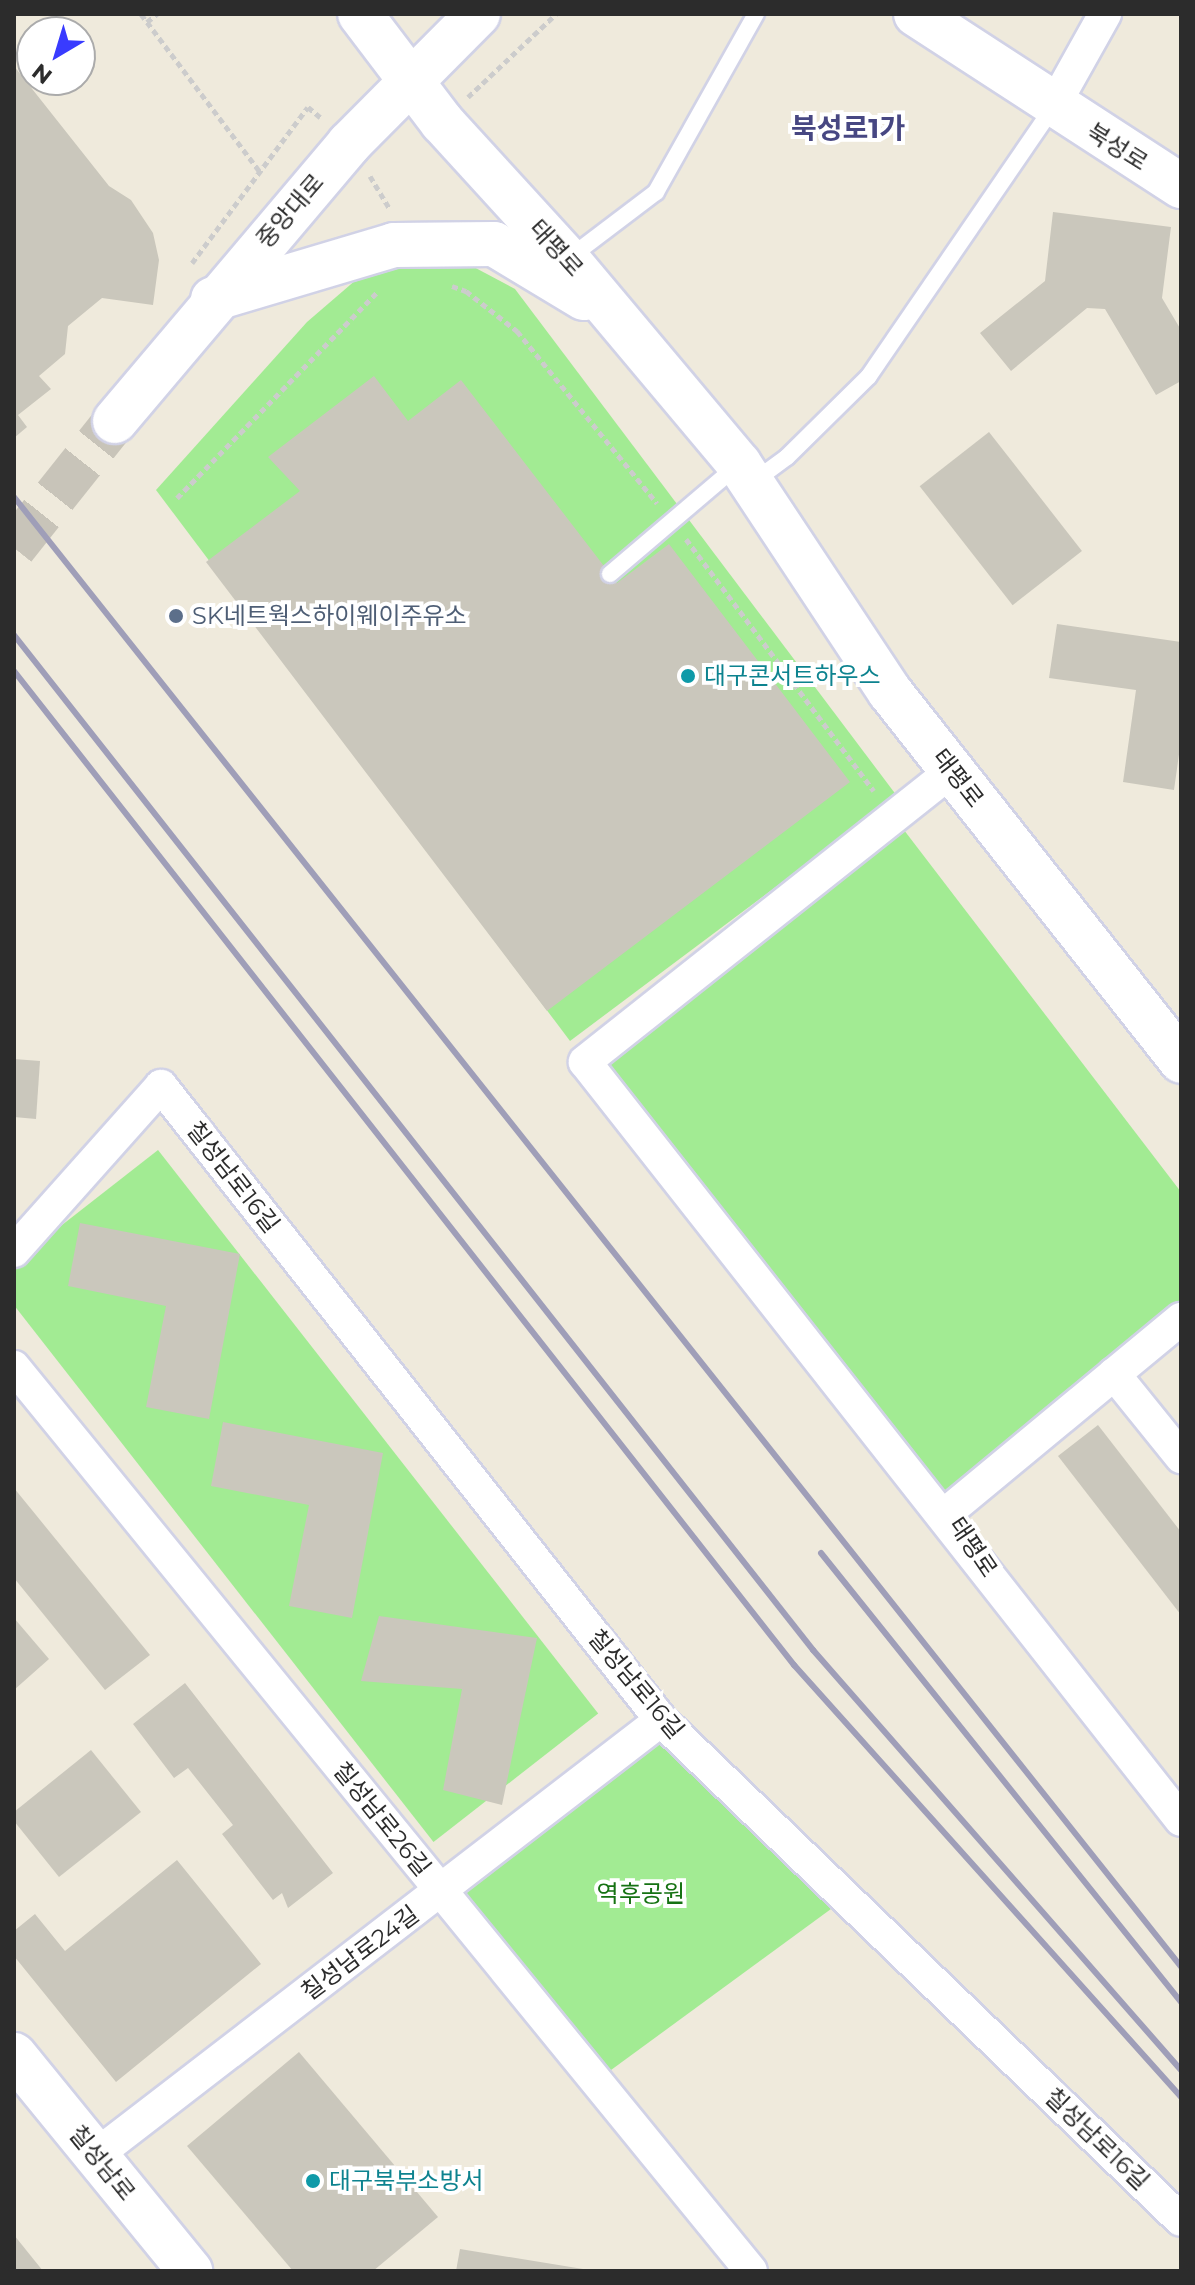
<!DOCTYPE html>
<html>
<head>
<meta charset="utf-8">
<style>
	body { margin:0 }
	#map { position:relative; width:1195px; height:2285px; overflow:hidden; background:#efeadc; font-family:Montserrat,"Noto Sans KR",sans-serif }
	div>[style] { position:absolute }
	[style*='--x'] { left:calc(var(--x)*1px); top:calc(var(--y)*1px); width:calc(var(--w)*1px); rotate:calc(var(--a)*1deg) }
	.green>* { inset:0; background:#a2eb93; transform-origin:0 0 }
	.building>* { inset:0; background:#cac7bc; transform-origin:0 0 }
	.secondary-tunnel>* { height:44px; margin-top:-22px; transform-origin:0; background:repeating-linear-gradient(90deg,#c8c4b9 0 44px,transparent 0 66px) }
	.path>* { height:5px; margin-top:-2.5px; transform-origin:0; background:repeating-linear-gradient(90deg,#ccc 0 6px,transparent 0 10px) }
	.roads { filter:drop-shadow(2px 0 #d1d2e6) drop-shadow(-2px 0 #d1d2e6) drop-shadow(0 2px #d1d2e6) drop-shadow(0 -2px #d1d2e6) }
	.lane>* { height:16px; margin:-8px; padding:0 8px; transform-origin:8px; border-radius:8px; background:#fff }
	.street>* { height:32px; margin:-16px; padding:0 16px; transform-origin:16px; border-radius:16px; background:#fff }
	.secondary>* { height:44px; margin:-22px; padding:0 22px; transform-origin:22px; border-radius:22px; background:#fff }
	.rail>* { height:6px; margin:-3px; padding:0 3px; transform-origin:3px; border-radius:3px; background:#9f9eb8 }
	.dots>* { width:22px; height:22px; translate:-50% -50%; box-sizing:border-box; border:4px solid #fff; border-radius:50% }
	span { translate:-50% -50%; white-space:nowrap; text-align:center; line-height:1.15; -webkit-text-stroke:8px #fff; paint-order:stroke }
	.street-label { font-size:24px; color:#2c2c2c }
	.service-label { font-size:24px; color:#4e5e75 }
	.left { translate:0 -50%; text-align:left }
	.culture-label { font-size:24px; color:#0d838f }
	.park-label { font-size:24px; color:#167213 }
	.quarter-label { font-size:28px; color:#474782; font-weight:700 }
	.frame { position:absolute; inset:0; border:16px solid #2c2c2c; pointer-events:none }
	.north { position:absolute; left:16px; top:16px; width:80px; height:80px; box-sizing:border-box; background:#fff; border:2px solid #ababab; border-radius:50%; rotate:218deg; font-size:22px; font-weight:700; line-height:32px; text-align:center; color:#2c2c2c }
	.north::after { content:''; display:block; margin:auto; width:28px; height:36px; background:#393bff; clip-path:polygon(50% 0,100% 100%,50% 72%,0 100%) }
</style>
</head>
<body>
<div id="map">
	<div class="green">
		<div style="clip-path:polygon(453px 256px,515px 289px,897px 796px,570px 1041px,156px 490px,307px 322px,357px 279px,406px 257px)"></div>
		<div style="clip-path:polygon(894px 817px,1181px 1192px,1181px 1319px,944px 1515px,585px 1062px)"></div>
		<div style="left:158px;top:1150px;width:715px;height:209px;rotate:52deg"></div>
		<div style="clip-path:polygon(661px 1720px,846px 1898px,596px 2081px,441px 1891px)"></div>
	</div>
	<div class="building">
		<div style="clip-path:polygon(14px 66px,109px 186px,131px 200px,153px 233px,159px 260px,153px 305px,102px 298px,68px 326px,65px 354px,39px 376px,51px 389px,18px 415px,27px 427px,14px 438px)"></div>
		<div style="clip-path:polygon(1053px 212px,1171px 227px,1162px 298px,1181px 330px,1181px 381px,1156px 395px,1105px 309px,1087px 308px,1011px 371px,980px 333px,1045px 281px)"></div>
		<div style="clip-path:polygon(374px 376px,408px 421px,461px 380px,617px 583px,669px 544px,850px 782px,547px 1011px,206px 562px,300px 491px,268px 457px)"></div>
		<div style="left:989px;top:432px;width:151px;height:88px;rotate:52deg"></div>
		<div style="clip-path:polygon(1057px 624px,1181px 642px,1181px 740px,1174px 790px,1123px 782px,1136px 690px,1049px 678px)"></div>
		<div style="clip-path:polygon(14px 1059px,40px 1061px,36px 1119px,14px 1117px)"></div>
		<div style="clip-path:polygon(80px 1223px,240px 1254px,209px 1419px,146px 1407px,166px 1306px,68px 1286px)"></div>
		<div style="clip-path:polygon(223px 1422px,383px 1453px,352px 1618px,289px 1606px,309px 1505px,211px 1486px)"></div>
		<div style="clip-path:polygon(1098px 1425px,1181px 1532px,1181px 1615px,1058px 1456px)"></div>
		<div style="clip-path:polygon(14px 1488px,150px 1655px,105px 1690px,14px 1578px)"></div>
		<div style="clip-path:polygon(379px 1616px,537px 1638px,502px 1805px,443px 1790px,462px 1689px,361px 1681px)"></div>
		<div style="clip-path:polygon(14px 1618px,49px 1659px,14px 1690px)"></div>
		<div style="clip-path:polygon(185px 1683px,333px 1873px,288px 1908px,282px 1893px,273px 1900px,222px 1834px,233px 1825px,188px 1768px,174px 1778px,133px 1724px)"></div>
		<div style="clip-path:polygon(91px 1750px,141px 1812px,59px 1877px,14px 1821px,14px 1812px)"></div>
		<div style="clip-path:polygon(177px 1860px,261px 1964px,116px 2082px,14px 1956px,14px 1931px,35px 1914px,65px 1951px)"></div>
		<div style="clip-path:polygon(299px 2052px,438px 2217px,373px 2271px,293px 2271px,187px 2146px)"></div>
		<div style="clip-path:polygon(14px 2235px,43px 2271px,14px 2271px)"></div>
		<div style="clip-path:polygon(460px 2249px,583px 2269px,583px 2271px,456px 2271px)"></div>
	</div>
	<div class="secondary-tunnel">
		<div style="--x:14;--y:548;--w:162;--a:-51.5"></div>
	</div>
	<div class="path">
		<div style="--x:141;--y:14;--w:199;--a:53"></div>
		<div style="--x:147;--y:22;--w:13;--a:-39"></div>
		<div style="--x:468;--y:97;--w:121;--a:-43.3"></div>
		<div style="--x:370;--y:176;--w:39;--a:59"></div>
		<div style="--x:192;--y:263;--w:194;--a:-53.4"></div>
		<div style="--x:308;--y:107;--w:16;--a:40"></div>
		<div style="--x:452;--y:286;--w:15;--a:20"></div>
		<div style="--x:466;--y:291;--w:65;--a:38.1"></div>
		<div style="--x:517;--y:331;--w:222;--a:50.9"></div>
		<div style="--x:177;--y:498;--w:289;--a:-45.8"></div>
		<div style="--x:686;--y:539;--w:314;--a:53.3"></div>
	</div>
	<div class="roads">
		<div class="lane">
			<div style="--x:569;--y:258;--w:109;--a:-37.2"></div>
			<div style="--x:656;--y:192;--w:204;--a:-60.7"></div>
			<div style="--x:753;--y:482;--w:42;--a:-36.3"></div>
			<div style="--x:787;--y:457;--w:115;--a:-44.6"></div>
			<div style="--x:869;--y:376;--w:326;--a:-55.6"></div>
			<div style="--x:610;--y:574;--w:168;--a:-40.4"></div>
		</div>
		<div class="street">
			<div style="--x:1053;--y:107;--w:107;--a:-60.8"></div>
			<div style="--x:953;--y:770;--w:470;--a:141.6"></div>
			<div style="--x:585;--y:1062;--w:964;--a:51.82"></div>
			<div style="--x:14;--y:1251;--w:221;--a:-48.3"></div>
			<div style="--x:161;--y:1086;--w:807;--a:51.74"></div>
			<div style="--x:661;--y:1720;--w:721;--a:43.88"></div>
			<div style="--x:14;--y:1367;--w:1166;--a:50.81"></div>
			<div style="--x:1114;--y:1374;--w:107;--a:51.1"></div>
			<div style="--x:944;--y:1515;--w:308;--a:-39.6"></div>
			<div style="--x:96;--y:2155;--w:713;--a:-37.59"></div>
		</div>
		<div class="secondary">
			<div style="--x:360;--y:14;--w:136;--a:52.8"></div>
			<div style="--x:442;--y:122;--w:185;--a:47.6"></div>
			<div style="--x:567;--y:259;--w:268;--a:50"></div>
			<div style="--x:739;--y:464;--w:273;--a:56.5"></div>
			<div style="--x:890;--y:692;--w:470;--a:51.7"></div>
			<div style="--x:916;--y:14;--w:316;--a:33"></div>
			<div style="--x:213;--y:299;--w:189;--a:-16.6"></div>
			<div style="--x:394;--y:245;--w:100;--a:-0.6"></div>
			<div style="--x:494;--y:244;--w:105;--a:31"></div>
			<div style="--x:115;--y:421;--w:363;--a:-49.8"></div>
			<div style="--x:349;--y:144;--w:183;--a:-45.2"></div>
			<div style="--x:14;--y:2055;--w:279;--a:50.8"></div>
		</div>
	</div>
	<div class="rail">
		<div style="--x:14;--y:497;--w:1877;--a:51.55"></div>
		<div style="--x:14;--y:635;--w:1292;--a:51.79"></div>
		<div style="--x:813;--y:1650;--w:558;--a:48.78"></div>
		<div style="--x:14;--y:671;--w:1264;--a:51.88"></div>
		<div style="--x:794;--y:1665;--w:580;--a:48.14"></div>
		<div style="--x:821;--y:1553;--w:576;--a:51.28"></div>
	</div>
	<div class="dots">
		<div style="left:176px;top:616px;background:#5c6f8a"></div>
		<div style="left:688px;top:676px;background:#0f9aa8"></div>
		<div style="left:313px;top:2181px;background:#0f9aa8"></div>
	</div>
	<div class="street-label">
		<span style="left:1117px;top:147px;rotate:32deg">북성로</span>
		<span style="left:290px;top:211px;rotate:-49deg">중앙대로</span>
		<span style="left:556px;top:248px;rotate:48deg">태평로</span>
		<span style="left:958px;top:778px;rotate:52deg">태평로</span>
		<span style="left:233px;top:1177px;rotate:52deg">칠성남로16길</span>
		<span style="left:973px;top:1547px;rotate:56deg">태평로</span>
		<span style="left:636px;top:1684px;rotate:50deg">칠성남로16길</span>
		<span style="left:382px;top:1819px;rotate:51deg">칠성남로26길</span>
		<span style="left:360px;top:1953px;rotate:-37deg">칠성남로24길</span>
		<span style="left:1097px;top:2139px;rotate:44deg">칠성남로16길</span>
		<span style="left:102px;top:2163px;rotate:51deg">칠성남로</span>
	</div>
	<div class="service-label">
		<span class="left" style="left:192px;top:616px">SK네트웍스하이웨이주유소</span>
	</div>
	<div class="culture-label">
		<span class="left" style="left:704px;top:676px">대구콘서트하우스</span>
		<span class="left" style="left:329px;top:2181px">대구북부소방서</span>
	</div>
	<div class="park-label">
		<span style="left:641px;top:1894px">역후공원</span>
	</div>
	<div class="quarter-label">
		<span style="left:848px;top:128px">북성로1가</span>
	</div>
	<div class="frame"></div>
	<div class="north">N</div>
</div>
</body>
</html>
